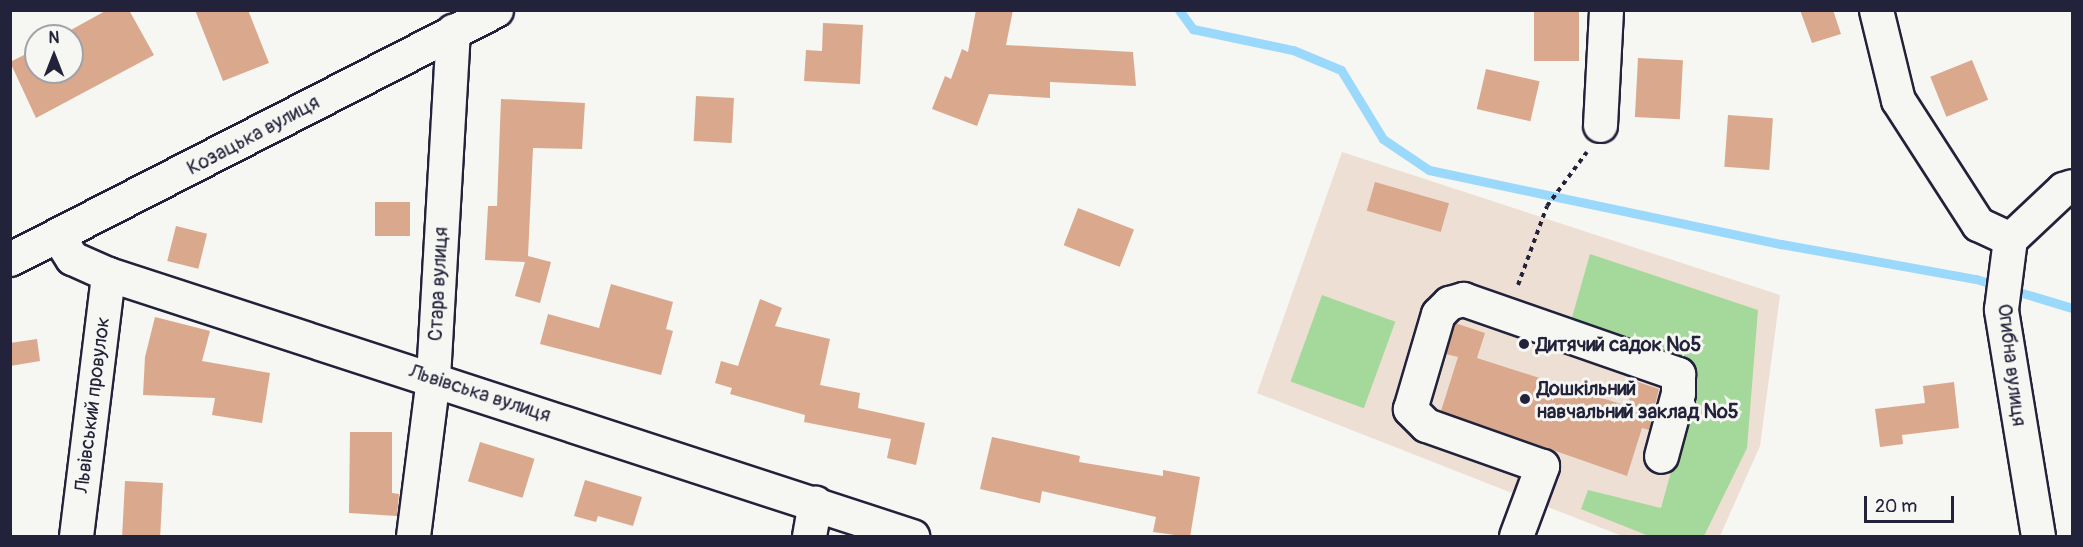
<!DOCTYPE html>
<html>
<head>
<meta charset="utf-8">
<style>
	body { margin:0 }
	#map { position:relative; width:2083px; height:547px; overflow:hidden; background:#f6f6f2; font-family:Pangolin,sans-serif }
	div>[style] { position:absolute }
	[style*='--x'] { left:calc(var(--x)*1px); top:calc(var(--y)*1px); width:calc(var(--w)*1px); rotate:calc(var(--a)*1deg) }
	.built>* { inset:0; background:#eedfd4 }
	.green>* { inset:0; background:#a5d99c; transform-origin:0 0 }
	.stream>* { height:9px; margin:-4.5px; padding:0 4.5px; transform-origin:4.5px; border-radius:4.5px; background:#9bd9fc }
	.building>* { inset:0; background:#daa88d; transform-origin:0 0 }
	.path>* { height:4px; margin-top:-2px; transform-origin:0; background:repeating-linear-gradient(90deg,#22223b 0 4.5px,transparent 0 9px) }
	.roads { filter:drop-shadow(2px 0 #22223b) drop-shadow(-2px 0 #22223b) drop-shadow(0 2px #22223b) drop-shadow(0 -2px #22223b) }
	.minor>* { height:33px; margin:-16.5px; padding:0 16.5px; transform-origin:16.5px; border-radius:16.5px; background:#f6f6f2 }
	.major>* { height:33px; margin:-16.5px; padding:0 16.5px; transform-origin:16.5px; border-radius:16.5px; background:#f6f6f2 }
	.dots>* { width:16px; height:16px; translate:-50% -50%; box-sizing:border-box; border:3px solid #f6f6f2; border-radius:50% }
	span { translate:-50% -50%; white-space:nowrap; text-align:center; line-height:1.15; -webkit-text-stroke:6px #f6f6f2; paint-order:stroke }
	.street-label { font-size:20px; color:#22223b }
	.poi-label { font-size:20px; color:#22223b; font-weight:700 }
	.left { translate:0 -50%; text-align:left }
	.frame { position:absolute; inset:0; border:12px solid #22223b; pointer-events:none }
	.north { position:absolute; left:24px; top:24px; width:60px; height:60px; box-sizing:border-box; background:#f6f6f2; border:2px solid #a1a1a9; border-radius:50%; rotate:0deg; font-size:16px; font-weight:700; line-height:24px; text-align:center; color:#22223b }
	.north::after { content:''; display:block; margin:auto; width:21px; height:27px; background:#22223b; clip-path:polygon(50% 0,100% 100%,50% 72%,0 100%) }
	.scale { position:absolute; left:1864px; top:496px; width:90px; height:27px; box-sizing:border-box; border:3px solid #22223b; border-top:0; padding-left:8px; font-size:18px; line-height:21px; white-space:nowrap; color:#22223b; -webkit-text-stroke:4px #f6f6f2; paint-order:stroke }
</style>
</head>
<body>
<div id="map">
	<div class="built">
		<div style="clip-path:polygon(1342px 152px,1780px 295px,1760px 446px,1720px 536px,1622px 536px,1257px 393px)"></div>
	</div>
	<div class="green">
		<div style="clip-path:polygon(1590px 254px,1758px 310px,1747px 448px,1704px 536px,1649px 536px,1581px 509px,1588px 490px,1661px 508px,1693px 392px,1571px 321px)"></div>
		<div style="left:1322px;top:295px;width:78px;height:92px;rotate:20deg"></div>
	</div>
	<div class="stream">
		<div style="--x:1179;--y:10;--w:24;--a:54"></div>
		<div style="--x:1193;--y:29;--w:102;--a:11.9"></div>
		<div style="--x:1293;--y:50;--w:52;--a:22.6"></div>
		<div style="--x:1341;--y:70;--w:81;--a:58.7"></div>
		<div style="--x:1383;--y:139;--w:55;--a:34"></div>
		<div style="--x:1429;--y:170;--w:360;--a:11.9"></div>
		<div style="--x:1781;--y:244;--w:198;--a:10.2"></div>
		<div style="--x:1976;--y:279;--w:100;--a:16.8"></div>
	</div>
	<div class="building">
		<div style="clip-path:polygon(107px 10px,129px 10px,154px 55px,36px 118px,10px 62px,36px 49px,36px 72px,72px 72px,72px 36px,60px 36px)"></div>
		<div style="clip-path:polygon(195px 10px,248px 10px,269px 63px,223px 81px)"></div>
		<div style="clip-path:polygon(976px 10px,1013px 10px,1006px 45px,1133px 52px,1136px 86px,1050px 82px,1050px 98px,989px 94px,977px 126px,932px 109px,945px 76px,951px 79px,962px 49px,968px 52px)"></div>
		<div style="left:1534px;top:10px;width:45px;height:51px"></div>
		<div style="clip-path:polygon(1800px 10px,1833px 10px,1841px 34px,1812px 43px)"></div>
		<div style="clip-path:polygon(823px 23px,863px 25px,860px 84px,804px 81px,806px 50px,822px 51px)"></div>
		<div style="left:1638px;top:58px;width:45px;height:59px;rotate:3deg"></div>
		<div style="left:1972px;top:60px;width:43px;height:45px;rotate:68deg"></div>
		<div style="left:1486px;top:69px;width:55px;height:41px;rotate:13deg"></div>
		<div style="left:696px;top:96px;width:38px;height:45px;rotate:3deg"></div>
		<div style="clip-path:polygon(501px 99px,585px 103px,582px 149px,533px 148px,528px 256px,551px 262px,540px 303px,515px 296px,525px 262px,485px 260px,488px 206px,497px 206px)"></div>
		<div style="left:1728px;top:115px;width:45px;height:52px;rotate:4deg"></div>
		<div style="left:1375px;top:182px;width:77px;height:30px;rotate:16deg"></div>
		<div style="left:375px;top:202px;width:35px;height:34px"></div>
		<div style="left:1078px;top:208px;width:60px;height:40px;rotate:21deg"></div>
		<div style="left:176px;top:226px;width:32px;height:36px;rotate:14deg"></div>
		<div style="clip-path:polygon(611px 284px,673px 302px,666px 329px,673px 331px,661px 375px,540px 344px,548px 314px,599px 328px)"></div>
		<div style="clip-path:polygon(760px 299px,782px 308px,775px 326px,830px 339px,820px 385px,860px 393px,858px 408px,925px 423px,916px 465px,887px 458px,891px 439px,804px 422px,805px 415px,730px 394px,732px 388px,715px 383px,721px 361px,738px 366px)"></div>
		<div style="clip-path:polygon(155px 317px,210px 331px,202px 361px,270px 373px,262px 423px,212px 415px,215px 398px,143px 395px,145px 357px)"></div>
		<div style="clip-path:polygon(1455px 323px,1485px 333px,1477px 358px,1627px 406px,1635px 381px,1659px 389px,1649px 430px,1642px 428px,1627px 476px,1441px 411px,1458px 357px,1446px 354px)"></div>
		<div style="clip-path:polygon(37px 339px,40px 361px,10px 366px,10px 343px)"></div>
		<div style="clip-path:polygon(1954px 382px,1959px 428px,1902px 435px,1903px 444px,1880px 447px,1875px 409px,1925px 403px,1923px 386px)"></div>
		<div style="clip-path:polygon(350px 432px,392px 432px,392px 493px,399px 494px,397px 516px,349px 513px)"></div>
		<div style="clip-path:polygon(992px 437px,1080px 456px,1079px 462px,1163px 476px,1163px 470px,1200px 477px,1190px 537px,1153px 532px,1156px 517px,1042px 491px,1040px 503px,980px 489px)"></div>
		<div style="left:480px;top:442px;width:57px;height:41px;rotate:17deg"></div>
		<div style="clip-path:polygon(585px 480px,642px 497px,633px 526px,598px 516px,596px 522px,574px 516px)"></div>
		<div style="left:125px;top:481px;width:38px;height:54px;rotate:3deg"></div>
	</div>
	<div class="path">
		<div style="--x:1518;--y:285;--w:84;--a:-69.8"></div>
		<div style="--x:1547;--y:206;--w:67;--a:-53.5"></div>
	</div>
	<div class="roads">
		<div class="minor">
			<div style="--x:1876;--y:10;--w:93;--a:76.3"></div>
			<div style="--x:1898;--y:100;--w:148;--a:57.2"></div>
			<div style="--x:1978;--y:224;--w:35;--a:25"></div>
			<div style="--x:1600;--y:125;--w:115;--a:-87"></div>
			<div style="--x:58;--y:236;--w:26;--a:58"></div>
			<div style="--x:72;--y:258;--w:39;--a:24"></div>
			<div style="--x:108;--y:274;--w:846;--a:18.05"></div>
			<div style="--x:76;--y:536;--w:264;--a:-83"></div>
			<div style="--x:413;--y:536;--w:160;--a:-82.8"></div>
			<div style="--x:433;--y:377;--w:347;--a:-86.7"></div>
			<div style="--x:809;--y:536;--w:34;--a:-80"></div>
			<div style="--x:1516;--y:536;--w:75;--a:-69.6"></div>
			<div style="--x:1542;--y:466;--w:123;--a:-160.5"></div>
			<div style="--x:1426;--y:425;--w:23;--a:-135"></div>
			<div style="--x:1410;--y:409;--w:99;--a:-73.6"></div>
			<div style="--x:1438;--y:314;--w:16;--a:-45"></div>
			<div style="--x:1449;--y:303;--w:15;--a:-16"></div>
			<div style="--x:1463;--y:299;--w:228;--a:19.2"></div>
			<div style="--x:1678;--y:374;--w:19;--a:90"></div>
			<div style="--x:1678;--y:393;--w:65;--a:105.1"></div>
			<div style="--x:2038;--y:536;--w:230;--a:-99.3"></div>
			<div style="--x:2001;--y:309;--w:71;--a:-82.7"></div>
			<div style="--x:2010;--y:239;--w:73;--a:-43.3"></div>
			<div style="--x:2063;--y:189;--w:9;--a:-18"></div>
		</div>
		<div class="major">
			<div style="--x:10;--y:259;--w:546;--a:-27.13"></div>
		</div>
	</div>
	<div class="dots">
		<div style="left:1524px;top:344px;background:#22223b"></div>
		<div style="left:1525px;top:399px;background:#22223b"></div>
	</div>
	<div class="street-label">
		<span style="left:253px;top:135px;rotate:-28deg">Козацька вулиця</span>
		<span style="left:438px;top:284px;rotate:-87deg">Стара вулиця</span>
		<span style="left:2012px;top:365px;rotate:83deg">Огибна вулиця</span>
		<span style="left:480px;top:393px;rotate:18deg">Львівська вулиця</span>
		<span style="left:92px;top:405px;rotate:-83deg">Львівський провулок</span>
	</div>
	<div class="poi-label">
		<span class="left" style="left:1536px;top:344px">Дитячий садок №5</span>
		<span class="left" style="left:1537px;top:400px">Дошкільний<br>навчальний заклад №5</span>
	</div>
	<div class="frame"></div>
	<div class="north">N</div>
	<div class="scale">20 m</div>
</div>
</body>
</html>
